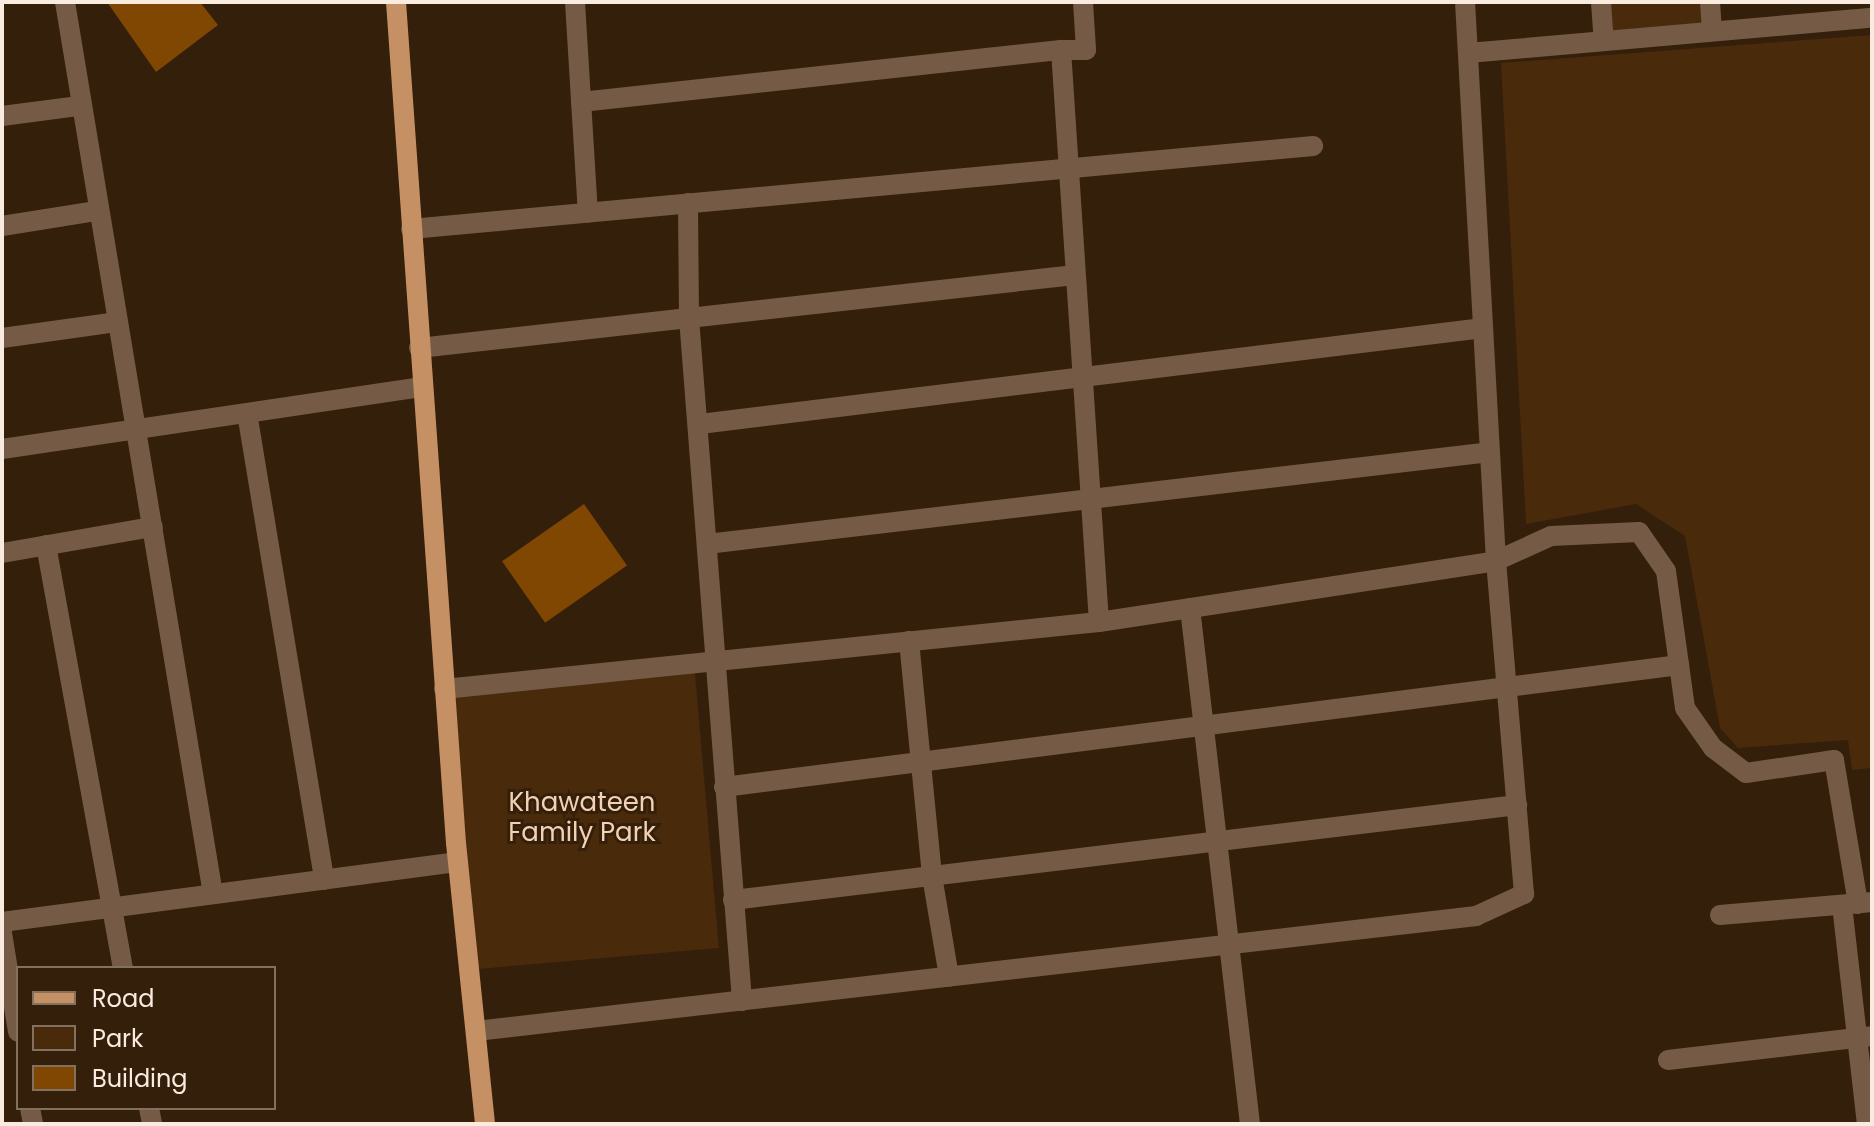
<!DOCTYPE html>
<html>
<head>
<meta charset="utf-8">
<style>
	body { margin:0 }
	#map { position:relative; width:1874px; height:1126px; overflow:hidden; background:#341f0b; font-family:Poppins,sans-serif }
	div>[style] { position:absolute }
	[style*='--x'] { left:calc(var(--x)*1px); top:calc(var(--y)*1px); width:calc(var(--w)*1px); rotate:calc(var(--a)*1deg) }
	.green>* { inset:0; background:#492a0b; transform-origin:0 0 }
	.building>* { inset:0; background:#804703; transform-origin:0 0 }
	.minor>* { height:20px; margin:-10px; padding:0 10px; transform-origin:10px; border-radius:10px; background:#755b45 }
	.major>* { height:20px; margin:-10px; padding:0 10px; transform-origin:10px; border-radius:10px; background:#c59063 }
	span { translate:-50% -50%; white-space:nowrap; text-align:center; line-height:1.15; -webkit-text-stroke:6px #341f0b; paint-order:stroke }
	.park-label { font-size:26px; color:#f3d1b5 }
	.frame { position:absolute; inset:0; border:4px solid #faebdf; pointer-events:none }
	.legend { position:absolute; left:16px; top:966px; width:260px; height:144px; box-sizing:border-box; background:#341f0b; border:2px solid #837160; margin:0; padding:10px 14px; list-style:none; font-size:24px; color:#faebdf }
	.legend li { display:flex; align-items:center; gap:16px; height:40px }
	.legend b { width:40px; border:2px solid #837160 }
</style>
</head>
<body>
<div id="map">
	<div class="green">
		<div style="clip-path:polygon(1601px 2px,1710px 2px,1712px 31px,1604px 41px)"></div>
		<div style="clip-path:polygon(1872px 35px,1872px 768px,1852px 770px,1848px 740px,1738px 748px,1720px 728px,1685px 536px,1636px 504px,1526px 524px,1501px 63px)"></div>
		<div style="left:694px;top:663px;width:286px;height:251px;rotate:85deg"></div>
	</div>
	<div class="building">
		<div style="clip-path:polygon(107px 2px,200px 2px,218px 25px,156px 72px)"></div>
		<div style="left:584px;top:504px;width:75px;height:100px;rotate:55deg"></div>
	</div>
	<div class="minor">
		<div style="--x:65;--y:2;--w:904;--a:80.58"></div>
		<div style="--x:575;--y:2;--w:211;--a:86.5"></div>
		<div style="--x:1083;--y:2;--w:48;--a:86.4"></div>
		<div style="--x:1086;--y:50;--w:25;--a:180"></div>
		<div style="--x:1061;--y:50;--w:573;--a:86.2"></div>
		<div style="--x:1601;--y:2;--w:39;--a:86"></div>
		<div style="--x:1710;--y:2;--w:29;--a:86"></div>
		<div style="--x:1468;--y:53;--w:406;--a:-5"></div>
		<div style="--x:581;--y:102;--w:483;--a:-6.2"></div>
		<div style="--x:2;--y:116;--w:78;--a:-7.4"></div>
		<div style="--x:688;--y:203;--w:115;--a:89.5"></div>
		<div style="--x:689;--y:318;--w:685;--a:85.56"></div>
		<div style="--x:2;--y:226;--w:96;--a:-9"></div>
		<div style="--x:411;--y:229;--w:906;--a:-5.26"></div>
		<div style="--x:2;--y:338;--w:117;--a:-7.9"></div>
		<div style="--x:419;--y:348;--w:660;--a:-6.35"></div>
		<div style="--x:247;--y:413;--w:473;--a:80.6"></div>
		<div style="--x:700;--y:424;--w:789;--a:-6.99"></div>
		<div style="--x:2;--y:449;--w:425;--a:-8.4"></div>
		<div style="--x:707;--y:544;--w:788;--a:-6.7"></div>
		<div style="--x:46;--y:545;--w:430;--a:79.7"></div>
		<div style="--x:2;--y:553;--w:153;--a:-9.8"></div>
		<div style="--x:1190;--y:608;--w:519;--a:83.37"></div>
		<div style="--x:909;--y:641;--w:236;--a:84.4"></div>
		<div style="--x:932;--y:876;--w:102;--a:80.4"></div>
		<div style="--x:444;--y:689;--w:658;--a:-5.84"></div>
		<div style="--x:1099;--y:622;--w:402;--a:-8.7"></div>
		<div style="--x:1496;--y:561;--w:60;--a:-24.4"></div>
		<div style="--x:1551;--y:536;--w:88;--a:-2.6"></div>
		<div style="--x:1639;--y:532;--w:47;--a:55.3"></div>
		<div style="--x:1666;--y:571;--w:138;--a:82.1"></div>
		<div style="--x:1685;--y:708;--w:49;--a:55"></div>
		<div style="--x:1713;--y:748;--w:41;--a:37.1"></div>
		<div style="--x:1746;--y:773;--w:89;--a:-8.4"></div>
		<div style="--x:1834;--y:760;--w:146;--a:80.5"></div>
		<div style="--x:724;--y:787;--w:963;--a:-7.28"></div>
		<div style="--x:733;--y:900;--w:790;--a:-6.91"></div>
		<div style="--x:1842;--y:905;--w:220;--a:83.5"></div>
		<div style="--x:1720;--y:915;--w:153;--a:-4.9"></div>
		<div style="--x:2;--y:922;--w:460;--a:-7.5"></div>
		<div style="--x:2;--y:933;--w:100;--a:80.8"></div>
		<div style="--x:476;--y:1031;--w:1007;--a:-6.56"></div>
		<div style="--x:1476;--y:916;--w:53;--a:-24.6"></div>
		<div style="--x:1524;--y:894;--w:334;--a:-94.8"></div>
		<div style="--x:1496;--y:561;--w:560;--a:-93.17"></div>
		<div style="--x:1668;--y:1060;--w:205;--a:-6.7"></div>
		<div style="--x:30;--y:1108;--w:16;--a:79"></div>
		<div style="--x:149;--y:1108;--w:16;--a:79"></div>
	</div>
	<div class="major">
		<div style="--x:396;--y:2;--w:843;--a:85.92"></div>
		<div style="--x:456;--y:843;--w:282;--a:84.1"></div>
	</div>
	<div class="park-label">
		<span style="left:582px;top:818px">Khawateen<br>Family Park</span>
	</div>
	<div class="frame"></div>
	<ul class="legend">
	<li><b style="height:10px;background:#c59063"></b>Road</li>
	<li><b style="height:22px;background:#492a0b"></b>Park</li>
	<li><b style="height:22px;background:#804703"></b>Building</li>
	</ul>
</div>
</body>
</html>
